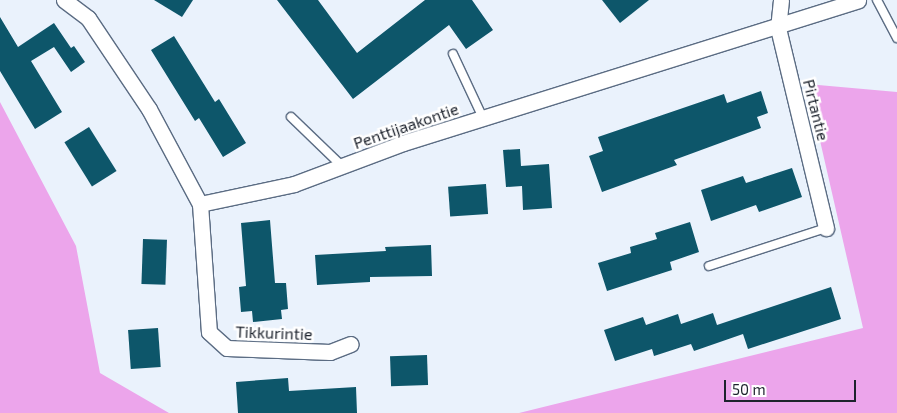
<!DOCTYPE html>
<html>
<head>
<meta charset="utf-8">
<style>
	body { margin:0 }
	#map { position:relative; width:897px; height:413px; overflow:hidden; background:#eaf2fc; font-family:"Exo 2",sans-serif }
	div>[style] { position:absolute }
	[style*='--x'] { left:calc(var(--x)*1px); top:calc(var(--y)*1px); width:calc(var(--w)*1px); rotate:calc(var(--a)*1deg) }
	.forest>* { inset:0; background:#eca5eb }
	.building>* { inset:0; background:#0d566a; transform-origin:0 0 }
	.roads { filter:drop-shadow(1px 0 #5b6c83) drop-shadow(-1px 0 #5b6c83) drop-shadow(0 1px #5b6c83) drop-shadow(0 -1px #5b6c83) }
	.service>* { height:8px; margin:-4px; padding:0 4px; transform-origin:4px; border-radius:4px; background:#fff }
	.minor>* { height:15px; margin:-7.5px; padding:0 7.5px; transform-origin:7.5px; border-radius:7.5px; background:#fff }
	span { translate:-50% -50%; white-space:nowrap; text-align:center; line-height:1.15; -webkit-text-stroke:5px #fff; paint-order:stroke }
	.street-label { font-size:16px; color:#1d232d }
	.scale { position:absolute; left:724px; top:380px; width:132px; height:22px; box-sizing:border-box; border:2px solid #1d232d; border-top:0; padding-left:6px; font-size:15px; line-height:18px; white-space:nowrap; color:#1d232d; -webkit-text-stroke:4px #fff; paint-order:stroke }
</style>
</head>
<body>
<div id="map">
	<div class="forest">
		<div style="clip-path:polygon(807px 84px,897px 92px,897px 413px,519px 413px,863px 328px)"></div>
		<div style="clip-path:polygon(0 102px,76px 246px,100px 373px,169px 413px,0 413px)"></div>
	</div>
	<div class="building">
		<div style="clip-path:polygon(154px 0,193px 0,182px 17px)"></div>
		<div style="clip-path:polygon(277px 0,318px 0,357px 53px,425px 0,472px 0,493px 30px,466px 49px,449px 25px,353px 99px)"></div>
		<div style="clip-path:polygon(602px 0,649px 0,620px 23px)"></div>
		<div style="clip-path:polygon(0 17px,18px 47px,54px 23px,71px 48px,74px 46px,85px 62px,71px 72px,54px 47px,31px 61px,62px 112px,35px 129px,0 71px)"></div>
		<div style="clip-path:polygon(174px 36px,215px 102px,219px 99px,246px 143px,223px 157px,199px 118px,195px 121px,151px 50px)"></div>
		<div style="clip-path:polygon(761px 91px,768px 113px,757px 117px,761px 128px,674px 160px,677px 165px,602px 192px,589px 156px,603px 151px,598px 137px,724px 94px,727px 103px)"></div>
		<div style="left:89px;top:127px;width:52px;height:29px;rotate:58deg"></div>
		<div style="clip-path:polygon(520px 149px,521px 166px,549px 164px,552px 208px,523px 210px,522px 186px,506px 187px,503px 150px)"></div>
		<div style="clip-path:polygon(792px 168px,802px 197px,759px 212px,756px 205px,711px 221px,701px 190px,743px 176px,746px 183px)"></div>
		<div style="left:486px;top:184px;width:30px;height:38px;rotate:86deg"></div>
		<div style="clip-path:polygon(270px 220px,275px 283px,286px 283px,288px 309px,281px 310px,282px 319px,253px 322px,252px 311px,241px 312px,239px 287px,246px 286px,241px 223px)"></div>
		<div style="clip-path:polygon(690px 222px,699px 252px,670px 262px,672px 270px,607px 291px,598px 263px,631px 253px,630px 247px,657px 239px,655px 233px)"></div>
		<div style="left:143px;top:239px;width:24px;height:45px;rotate:2deg"></div>
		<div style="clip-path:polygon(431px 245px,432px 276px,370px 277px,370px 282px,317px 285px,315px 255px,386px 251px,385px 247px)"></div>
		<div style="clip-path:polygon(831px 287px,841px 319px,748px 349px,743px 334px,694px 351px,691px 344px,654px 356px,652px 349px,615px 361px,604px 330px,643px 317px,646px 325px,678px 314px,681px 324px,713px 313px,717px 325px)"></div>
		<div style="left:158px;top:328px;width:39px;height:30px;rotate:86deg"></div>
		<div style="left:427px;top:355px;width:30px;height:37px;rotate:88deg"></div>
		<div style="clip-path:polygon(288px 378px,289px 391px,356px 387px,357px 413px,238px 413px,236px 382px)"></div>
	</div>
	<div class="roads">
		<div class="service">
			<div style="--x:877;--y:0;--w:43;--a:62.2"></div>
			<div style="--x:453;--y:54;--w:71;--a:64.9"></div>
			<div style="--x:291;--y:117;--w:71;--a:43.9"></div>
			<div style="--x:709;--y:266;--w:123;--a:-18"></div>
		</div>
		<div class="minor">
			<div style="--x:64;--y:0;--w:30;--a:37"></div>
			<div style="--x:88;--y:18;--w:110;--a:56.2"></div>
			<div style="--x:149;--y:109;--w:108;--a:61.8"></div>
			<div style="--x:200;--y:204;--w:96;--a:-12"></div>
			<div style="--x:294;--y:184;--w:116;--a:-20.6"></div>
			<div style="--x:403;--y:143;--w:477;--a:-17.4"></div>
			<div style="--x:781;--y:0;--w:28;--a:96"></div>
			<div style="--x:778;--y:28;--w:206;--a:76.5"></div>
			<div style="--x:200;--y:204;--w:128;--a:86"></div>
			<div style="--x:209;--y:332;--w:24;--a:42"></div>
			<div style="--x:227;--y:348;--w:103;--a:2.2"></div>
			<div style="--x:330;--y:352;--w:22;--a:-21"></div>
		</div>
	</div>
	<div class="street-label">
		<span style="left:816px;top:110px;rotate:76deg">Pirtantie</span>
		<span style="left:406px;top:126px;rotate:-19deg">Penttijaakontie</span>
		<span style="left:274px;top:333px;rotate:2deg">Tikkurintie</span>
	</div>
	<div class="scale">50 m</div>
</div>
</body>
</html>
